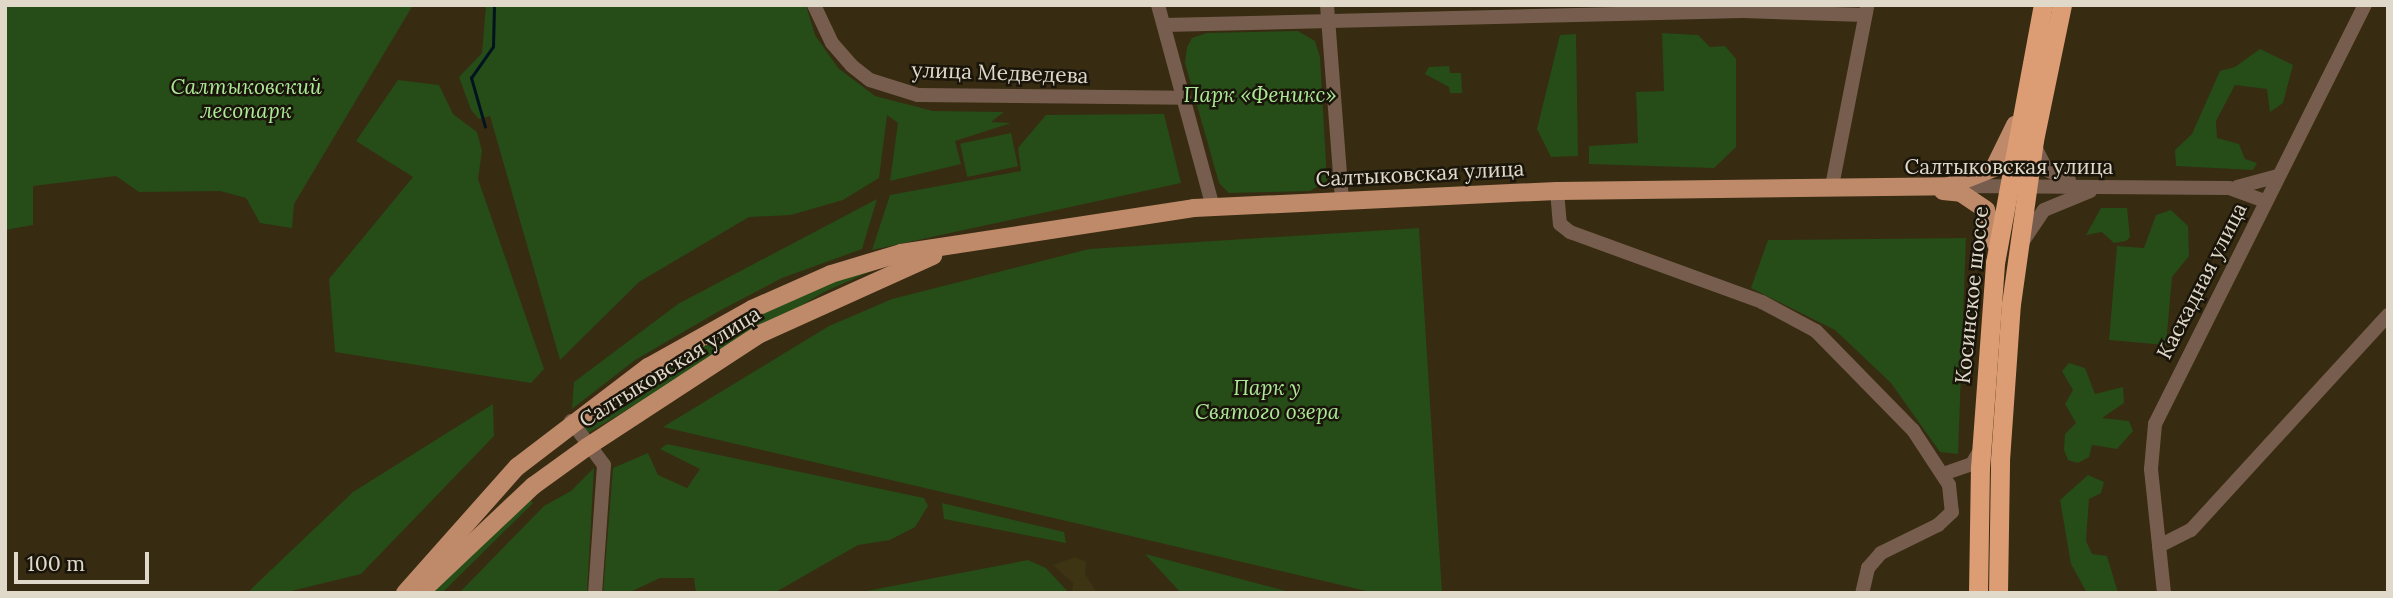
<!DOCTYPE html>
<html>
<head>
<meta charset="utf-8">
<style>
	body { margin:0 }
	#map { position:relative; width:2393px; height:598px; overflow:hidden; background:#372b12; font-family:Lora,serif }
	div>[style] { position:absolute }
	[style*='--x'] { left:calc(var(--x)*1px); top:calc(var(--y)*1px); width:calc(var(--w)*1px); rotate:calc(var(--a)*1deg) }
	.green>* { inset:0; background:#264c17; transform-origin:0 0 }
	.sand>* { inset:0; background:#3d3414 }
	.stream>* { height:2.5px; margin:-1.25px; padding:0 1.25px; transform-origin:1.25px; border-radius:1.25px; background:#001420 }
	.minor>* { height:14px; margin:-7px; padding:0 7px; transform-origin:7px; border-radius:7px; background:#775d4d }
	.major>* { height:18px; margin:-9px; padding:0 9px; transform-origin:9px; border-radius:9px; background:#bf8a69 }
	.highway>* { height:19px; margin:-9.5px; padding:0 9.5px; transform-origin:9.5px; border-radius:9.5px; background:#dc9c74 }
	span { translate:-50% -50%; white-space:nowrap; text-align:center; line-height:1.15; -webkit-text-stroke:5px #1a150a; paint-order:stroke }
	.street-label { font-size:21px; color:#e0d9ca }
	.park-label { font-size:21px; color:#ace897; font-style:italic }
	.frame { position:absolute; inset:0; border:7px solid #e0d9ca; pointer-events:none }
	.scale { position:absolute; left:14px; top:552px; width:135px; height:32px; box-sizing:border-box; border:4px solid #e0d9ca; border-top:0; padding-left:9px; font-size:21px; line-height:24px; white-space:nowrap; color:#e0d9ca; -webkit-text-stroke:5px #1a150a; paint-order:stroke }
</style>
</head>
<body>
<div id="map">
	<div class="green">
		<div style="clip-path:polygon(5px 5px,413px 5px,294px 204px,292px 228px,260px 223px,246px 198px,220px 191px,139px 192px,116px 176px,33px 186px,33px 225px,5px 230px)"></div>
		<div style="clip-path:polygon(486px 5px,806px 5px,815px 35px,838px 68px,875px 96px,933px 111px,1004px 112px,991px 122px,1011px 123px,955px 141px,961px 164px,890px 181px,898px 123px,887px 115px,879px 178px,843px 200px,791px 215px,749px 217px,639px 282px,560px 360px,490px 116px,479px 119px,471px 110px,459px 77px,482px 53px)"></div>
		<div style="clip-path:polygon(1298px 31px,1315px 41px,1320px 57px,1327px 181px,1310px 191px,1229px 193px,1219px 183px,1185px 63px,1187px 47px,1192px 38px,1207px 33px)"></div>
		<div style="clip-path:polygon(1662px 33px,1698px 35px,1710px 47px,1725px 46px,1736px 59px,1736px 147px,1714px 168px,1589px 164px,1589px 146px,1638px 143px,1636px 92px,1664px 91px)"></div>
		<div style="clip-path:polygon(1576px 34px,1578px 156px,1551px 157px,1537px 129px,1560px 35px)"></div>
		<div style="clip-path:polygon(2260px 49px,2293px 65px,2283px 103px,2270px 112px,2267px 89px,2235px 85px,2216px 121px,2217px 138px,2239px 144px,2245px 159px,2257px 163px,2253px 170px,2176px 166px,2175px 150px,2192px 134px,2220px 71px,2235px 67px)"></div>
		<div style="clip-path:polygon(1449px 66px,1450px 73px,1461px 73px,1462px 93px,1450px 93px,1449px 87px,1425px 74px,1429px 67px)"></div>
		<div style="clip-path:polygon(398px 80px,439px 85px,453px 114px,477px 132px,482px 151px,478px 179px,544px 369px,531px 383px,335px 352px,329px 279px,413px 177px,356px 141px)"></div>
		<div style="clip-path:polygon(1164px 114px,1181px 183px,872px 250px,890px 195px,1021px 171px,1018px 148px,1046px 115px)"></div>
		<div style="left:1011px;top:133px;width:34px;height:52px;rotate:78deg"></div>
		<div style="clip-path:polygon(877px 199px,862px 249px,782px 278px,721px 310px,635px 360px,572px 409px,574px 382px,678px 304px)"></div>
		<div style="clip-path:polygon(2101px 208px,2127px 208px,2130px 237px,2126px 241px,2114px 243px,2102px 232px,2086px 235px)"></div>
		<div style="clip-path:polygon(2171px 210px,2188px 226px,2189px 256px,2172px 277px,2166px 345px,2109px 340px,2117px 246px,2144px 248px,2156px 215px)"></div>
		<div style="clip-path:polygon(1419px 228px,1442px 593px,1375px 593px,663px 427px,829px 326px,892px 299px,1089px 249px)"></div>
		<div style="clip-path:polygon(1966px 238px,1958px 454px,1940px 452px,1891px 383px,1835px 330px,1751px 288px,1768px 240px)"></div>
		<div style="clip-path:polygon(894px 261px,824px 292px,585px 435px,580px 427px,656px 369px,773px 303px)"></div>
		<div style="clip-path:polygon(2069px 363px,2085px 368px,2095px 394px,2123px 387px,2124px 403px,2102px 418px,2129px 421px,2133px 431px,2117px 449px,2092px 445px,2089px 457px,2078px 463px,2068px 460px,2064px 450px,2065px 434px,2076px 423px,2065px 404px,2073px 390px,2062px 371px)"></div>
		<div style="clip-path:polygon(493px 404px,494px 436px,361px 574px,283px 593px,247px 593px,353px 492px)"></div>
		<div style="clip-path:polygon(667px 444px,924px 498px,928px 506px,915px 527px,890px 540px,858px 545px,774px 593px,696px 593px,694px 578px,660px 578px,628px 593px,603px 593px,613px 468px,648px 453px,658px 475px,687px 488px,700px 469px,660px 449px)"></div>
		<div style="clip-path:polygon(594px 468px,587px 593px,459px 593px,544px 506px,571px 491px)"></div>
		<div style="clip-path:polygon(2088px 475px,2104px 482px,2101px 493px,2089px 499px,2086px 541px,2092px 554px,2107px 556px,2118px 593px,2087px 593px,2071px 564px,2060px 500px)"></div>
		<div style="clip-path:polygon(529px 497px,533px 503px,442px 593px,431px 593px)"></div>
		<div style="clip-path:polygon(942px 503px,1064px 532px,1066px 543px,944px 519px)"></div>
		<div style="clip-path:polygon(1145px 554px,1294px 593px,1181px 593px)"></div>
		<div style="clip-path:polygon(1028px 560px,1046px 568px,1069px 593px,856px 593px)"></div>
	</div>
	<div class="sand">
		<div style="clip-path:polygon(1075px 557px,1086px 562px,1085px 574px,1097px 593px,1072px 593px,1073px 583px,1053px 565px)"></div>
	</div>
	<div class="stream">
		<div style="--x:485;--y:127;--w:51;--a:-105.9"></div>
		<div style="--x:471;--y:78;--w:38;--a:-55"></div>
		<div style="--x:493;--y:47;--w:42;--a:-88.6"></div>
	</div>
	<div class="minor">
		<div style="--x:814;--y:5;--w:42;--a:64.7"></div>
		<div style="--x:832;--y:43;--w:30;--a:49"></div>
		<div style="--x:852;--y:66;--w:23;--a:38"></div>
		<div style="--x:870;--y:80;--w:50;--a:17.4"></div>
		<div style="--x:918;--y:95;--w:266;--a:0.6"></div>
		<div style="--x:1158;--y:5;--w:209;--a:74.8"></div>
		<div style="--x:1327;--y:5;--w:195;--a:85.6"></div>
		<div style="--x:1164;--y:25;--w:579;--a:-1.39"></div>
		<div style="--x:1743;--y:11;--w:122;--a:1.9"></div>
		<div style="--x:2034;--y:145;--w:28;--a:63"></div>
		<div style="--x:2047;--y:170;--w:24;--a:24"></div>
		<div style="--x:1832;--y:186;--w:182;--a:-78.9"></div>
		<div style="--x:1954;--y:186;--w:275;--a:0.4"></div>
		<div style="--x:2229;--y:188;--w:38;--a:20"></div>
		<div style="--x:2237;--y:187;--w:42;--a:-15"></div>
		<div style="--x:1557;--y:191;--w:33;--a:85"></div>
		<div style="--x:1560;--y:224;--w:13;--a:39"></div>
		<div style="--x:1570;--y:232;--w:204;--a:20"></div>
		<div style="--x:1762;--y:302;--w:61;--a:28.2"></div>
		<div style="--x:1816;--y:331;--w:139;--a:45.6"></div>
		<div style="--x:1913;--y:430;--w:66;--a:56.8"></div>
		<div style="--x:1949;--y:485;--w:27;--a:84"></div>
		<div style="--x:1952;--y:512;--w:19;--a:137"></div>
		<div style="--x:1938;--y:525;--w:64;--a:153.8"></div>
		<div style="--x:1881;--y:553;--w:20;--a:131"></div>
		<div style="--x:1868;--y:568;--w:26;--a:103"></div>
		<div style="--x:2023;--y:241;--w:37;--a:-56"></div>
		<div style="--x:2044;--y:210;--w:50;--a:-22.4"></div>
		<div style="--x:571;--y:421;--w:55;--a:53.1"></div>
		<div style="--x:604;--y:465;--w:128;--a:94"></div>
		<div style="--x:1943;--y:474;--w:31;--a:-19"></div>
		<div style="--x:1972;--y:464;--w:16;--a:-60"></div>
		<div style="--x:2159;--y:546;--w:36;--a:-27"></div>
		<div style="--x:2191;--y:530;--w:292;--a:-47.5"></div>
		<div style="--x:2164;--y:593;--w:125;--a:-96"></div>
		<div style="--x:2151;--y:469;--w:45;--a:-84.9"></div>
		<div style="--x:2155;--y:424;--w:469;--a:-63.4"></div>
	</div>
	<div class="major">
		<div style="--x:1943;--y:191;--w:18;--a:6"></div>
		<div style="--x:1961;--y:193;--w:30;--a:34"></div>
		<div style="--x:1986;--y:210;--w:35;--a:74"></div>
		<div style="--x:424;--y:589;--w:150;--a:-43.4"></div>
		<div style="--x:533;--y:486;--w:67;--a:-35.8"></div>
		<div style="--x:587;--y:447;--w:207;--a:-33.2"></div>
		<div style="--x:760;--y:334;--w:190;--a:-24.3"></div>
		<div style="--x:405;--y:593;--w:169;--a:-48.4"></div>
		<div style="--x:517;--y:467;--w:165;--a:-37.4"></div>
		<div style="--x:648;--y:367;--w:119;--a:-29.1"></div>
		<div style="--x:752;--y:309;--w:86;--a:-23.9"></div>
		<div style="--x:831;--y:274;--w:73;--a:-16.7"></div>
		<div style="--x:901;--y:253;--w:296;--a:-8.7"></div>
		<div style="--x:1194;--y:208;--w:363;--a:-2.7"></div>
		<div style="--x:1557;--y:191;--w:392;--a:-0.7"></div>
		<div style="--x:1949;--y:186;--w:48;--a:-21.8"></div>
		<div style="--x:1994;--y:168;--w:48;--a:-64"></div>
	</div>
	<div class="highway">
		<div style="--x:1978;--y:593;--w:125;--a:-89.1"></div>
		<div style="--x:1980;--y:468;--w:206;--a:-85.8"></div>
		<div style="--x:1995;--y:263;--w:262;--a:-79.5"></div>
		<div style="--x:1998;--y:593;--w:133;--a:-89.1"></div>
		<div style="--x:2000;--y:460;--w:156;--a:-86"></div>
		<div style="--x:2011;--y:304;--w:166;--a:-82"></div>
		<div style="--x:2034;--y:140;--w:138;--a:-78.3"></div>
	</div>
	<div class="street-label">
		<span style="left:1000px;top:73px;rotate:2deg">улица Медведева</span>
		<span style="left:2009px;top:167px">Салтыковская улица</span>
		<span style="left:1420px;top:174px;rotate:-3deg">Салтыковская улица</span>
		<span style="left:2202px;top:281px;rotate:-63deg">Каскадная улица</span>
		<span style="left:1972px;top:295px;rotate:-84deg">Косинское шоссе</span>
		<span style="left:670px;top:367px;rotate:-32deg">Салтыковская улица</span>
	</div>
	<div class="park-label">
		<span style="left:246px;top:99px">Салтыковский<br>лесопарк</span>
		<span style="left:1260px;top:95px">Парк «Феникс»</span>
		<span style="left:1267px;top:400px">Парк у<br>Святого озера</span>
	</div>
	<div class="frame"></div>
	<div class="scale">100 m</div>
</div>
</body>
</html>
